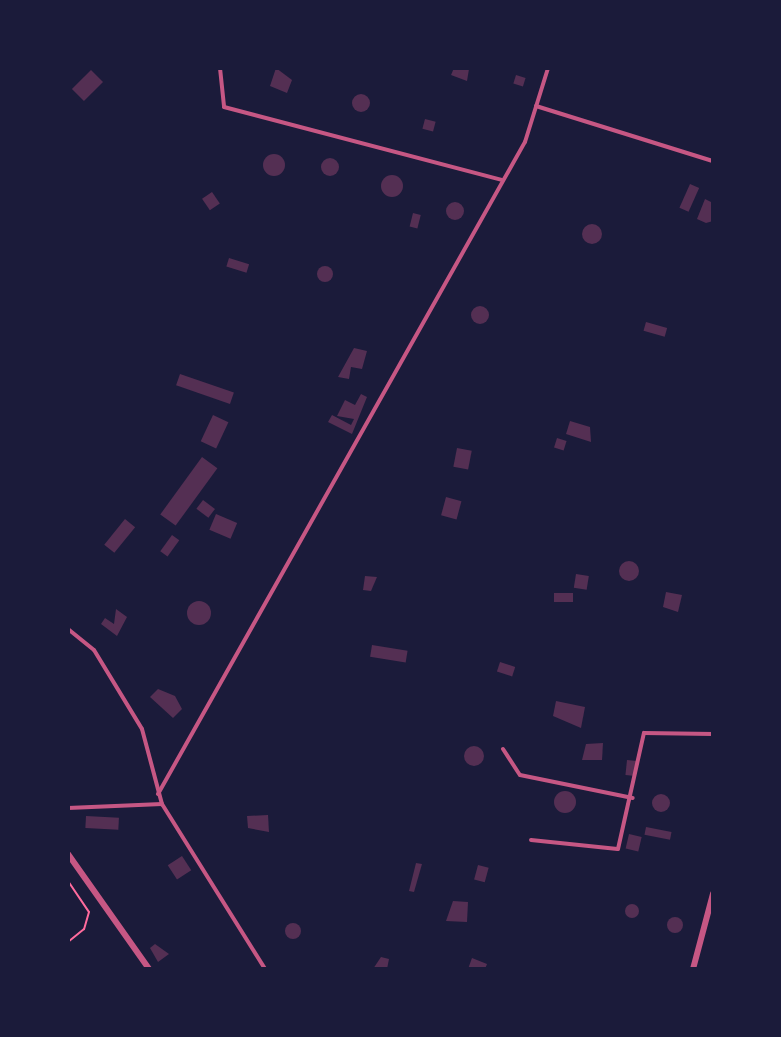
<!DOCTYPE html>
<html>
<head>
<meta charset="utf-8">
<style>
	body { margin:0 }
	#map { position:relative; width:781px; height:1037px; overflow:hidden; background:#1b1b3a; font-family:Cabin,sans-serif }
	div>[style] { position:absolute }
	[style*='--x'] { left:calc(var(--x)*1px); top:calc(var(--y)*1px); width:calc(var(--w)*1px); rotate:calc(var(--a)*1deg) }
	.building>* { inset:0; background:#542f53; transform-origin:0 0 }
	.round { border-radius:50% }
	.path>* { height:2px; margin:-1px; padding:0 1px; transform-origin:1px; border-radius:1px; background:#ff6b9d }
	.minor>* { height:4px; margin:-2px; padding:0 2px; transform-origin:2px; border-radius:2px; background:#c65784 }
	.tertiary>* { height:6px; margin:-3px; padding:0 3px; transform-origin:3px; border-radius:3px; background:#c65784 }
	span { translate:-50% -50%; white-space:nowrap; text-align:center; line-height:1.15; -webkit-text-stroke:8px #1b1b3a; paint-order:stroke }
	.frame { position:absolute; inset:0; border:70px solid #1b1b3a; pointer-events:none }
</style>
</head>
<body>
<div id="map">
	<div class="building">
		<div style="clip-path:polygon(276px 68px,292px 80px,287px 93px,270px 86px)"></div>
		<div style="clip-path:polygon(454px 68px,469px 69px,467px 81px,451px 75px)"></div>
		<div style="left:91px;top:70px;width:17px;height:27px;rotate:45deg"></div>
		<div style="left:516px;top:75px;width:10px;height:9px;rotate:17deg"></div>
		<div class="round" style="left:352px;top:94px;width:18px;height:18px"></div>
		<div style="left:425px;top:119px;width:11px;height:10px;rotate:15deg"></div>
		<div class="round" style="left:263px;top:154px;width:22px;height:22px"></div>
		<div class="round" style="left:321px;top:158px;width:18px;height:18px"></div>
		<div class="round" style="left:381px;top:175px;width:22px;height:22px"></div>
		<div style="left:690px;top:184px;width:10px;height:26px;rotate:24deg"></div>
		<div style="left:212px;top:192px;width:14px;height:12px;rotate:56deg"></div>
		<div style="clip-path:polygon(705px 199px,713px 203px,713px 221px,706px 223px,697px 219px)"></div>
		<div class="round" style="left:446px;top:202px;width:18px;height:18px"></div>
		<div style="left:413px;top:213px;width:8px;height:14px;rotate:14deg"></div>
		<div class="round" style="left:582px;top:224px;width:20px;height:20px"></div>
		<div style="left:229px;top:258px;width:21px;height:9px;rotate:17deg"></div>
		<div class="round" style="left:317px;top:266px;width:16px;height:16px"></div>
		<div class="round" style="left:471px;top:306px;width:18px;height:18px"></div>
		<div style="left:646px;top:322px;width:22px;height:9px;rotate:16deg"></div>
		<div style="clip-path:polygon(354px 348px,367px 351px,362px 369px,351px 367px,349px 379px,338px 377px)"></div>
		<div style="left:180px;top:374px;width:57px;height:12px;rotate:19deg"></div>
		<div style="clip-path:polygon(361px 394px,367px 397px,352px 434px,328px 422px,332px 415px,351px 425px,354px 419px,337px 416px,345px 400px,355px 405px)"></div>
		<div style="left:213px;top:415px;width:17px;height:29px;rotate:25deg"></div>
		<div style="clip-path:polygon(570px 421px,590px 427px,591px 442px,566px 434px)"></div>
		<div style="left:557px;top:438px;width:10px;height:10px;rotate:17deg"></div>
		<div style="left:457px;top:448px;width:15px;height:19px;rotate:11deg"></div>
		<div style="left:202px;top:457px;width:19px;height:71px;rotate:36deg"></div>
		<div style="left:446px;top:497px;width:16px;height:19px;rotate:15deg"></div>
		<div style="left:203px;top:500px;width:15px;height:11px;rotate:37deg"></div>
		<div style="left:216px;top:514px;width:23px;height:17px;rotate:23deg"></div>
		<div style="left:125px;top:519px;width:13px;height:33px;rotate:39deg"></div>
		<div style="left:172px;top:535px;width:9px;height:20px;rotate:36deg"></div>
		<div class="round" style="left:619px;top:561px;width:20px;height:20px"></div>
		<div style="left:576px;top:574px;width:13px;height:14px;rotate:9deg"></div>
		<div style="clip-path:polygon(365px 576px,377px 577px,371px 591px,363px 590px)"></div>
		<div style="clip-path:polygon(666px 592px,682px 595px,678px 612px,663px 607px)"></div>
		<div style="left:554px;top:593px;width:19px;height:9px"></div>
		<div class="round" style="left:187px;top:601px;width:24px;height:24px"></div>
		<div style="clip-path:polygon(116px 609px,127px 617px,117px 636px,101px 624px,105px 618px,114px 624px)"></div>
		<div style="left:372px;top:645px;width:36px;height:12px;rotate:9deg"></div>
		<div style="left:500px;top:662px;width:16px;height:10px;rotate:18deg"></div>
		<div style="clip-path:polygon(158px 689px,175px 696px,182px 709px,173px 718px,150px 697px)"></div>
		<div style="clip-path:polygon(556px 701px,585px 707px,581px 728px,553px 716px)"></div>
		<div style="clip-path:polygon(603px 743px,602px 760px,582px 760px,586px 744px)"></div>
		<div class="round" style="left:464px;top:746px;width:20px;height:20px"></div>
		<div style="left:627px;top:760px;width:10px;height:15px;rotate:6deg"></div>
		<div class="round" style="left:554px;top:791px;width:22px;height:22px"></div>
		<div class="round" style="left:652px;top:794px;width:18px;height:18px"></div>
		<div style="clip-path:polygon(268px 815px,269px 832px,248px 828px,247px 816px)"></div>
		<div style="left:86px;top:816px;width:33px;height:12px;rotate:3deg"></div>
		<div style="left:646px;top:827px;width:26px;height:8px;rotate:11deg"></div>
		<div style="left:629px;top:834px;width:13px;height:15px;rotate:13deg"></div>
		<div style="left:182px;top:856px;width:17px;height:17px;rotate:57deg"></div>
		<div style="clip-path:polygon(416px 863px,422px 864px,414px 892px,409px 891px)"></div>
		<div style="left:478px;top:865px;width:11px;height:15px;rotate:15deg"></div>
		<div style="clip-path:polygon(453px 901px,468px 902px,467px 922px,446px 921px)"></div>
		<div class="round" style="left:625px;top:904px;width:14px;height:14px"></div>
		<div class="round" style="left:667px;top:917px;width:16px;height:16px"></div>
		<div class="round" style="left:285px;top:923px;width:16px;height:16px"></div>
		<div style="clip-path:polygon(155px 944px,169px 954px,158px 962px,150px 948px)"></div>
		<div style="clip-path:polygon(381px 957px,389px 959px,387px 969px,373px 969px)"></div>
		<div style="clip-path:polygon(472px 958px,487px 964px,485px 969px,468px 969px)"></div>
	</div>
	<div class="path">
		<div style="--x:68;--y:881;--w:37;--a:56"></div>
		<div style="--x:89;--y:912;--w:18;--a:106"></div>
		<div style="--x:84;--y:929;--w:21;--a:141"></div>
	</div>
	<div class="minor">
		<div style="--x:220;--y:68;--w:39;--a:84"></div>
		<div style="--x:224;--y:107;--w:287;--a:14.7"></div>
		<div style="--x:536;--y:106;--w:185;--a:17.3"></div>
		<div style="--x:68;--y:629;--w:33;--a:39"></div>
		<div style="--x:94;--y:650;--w:92;--a:58.7"></div>
		<div style="--x:142;--y:729;--w:78;--a:75.1"></div>
		<div style="--x:162;--y:804;--w:195;--a:58"></div>
		<div style="--x:503;--y:749;--w:31;--a:57"></div>
		<div style="--x:520;--y:775;--w:115;--a:11.5"></div>
		<div style="--x:158;--y:794;--w:748;--a:-60.63"></div>
		<div style="--x:525;--y:142;--w:77;--a:-72.7"></div>
		<div style="--x:68;--y:808;--w:94;--a:-2.4"></div>
		<div style="--x:531;--y:840;--w:87;--a:5.9"></div>
		<div style="--x:618;--y:849;--w:119;--a:-77.4"></div>
		<div style="--x:644;--y:733;--w:69;--a:0.8"></div>
	</div>
	<div class="tertiary">
		<div style="--x:68;--y:854;--w:141;--a:54.8"></div>
		<div style="--x:693;--y:969;--w:78;--a:-75.1"></div>
	</div>
	<div class="frame"></div>
</div>
</body>
</html>
